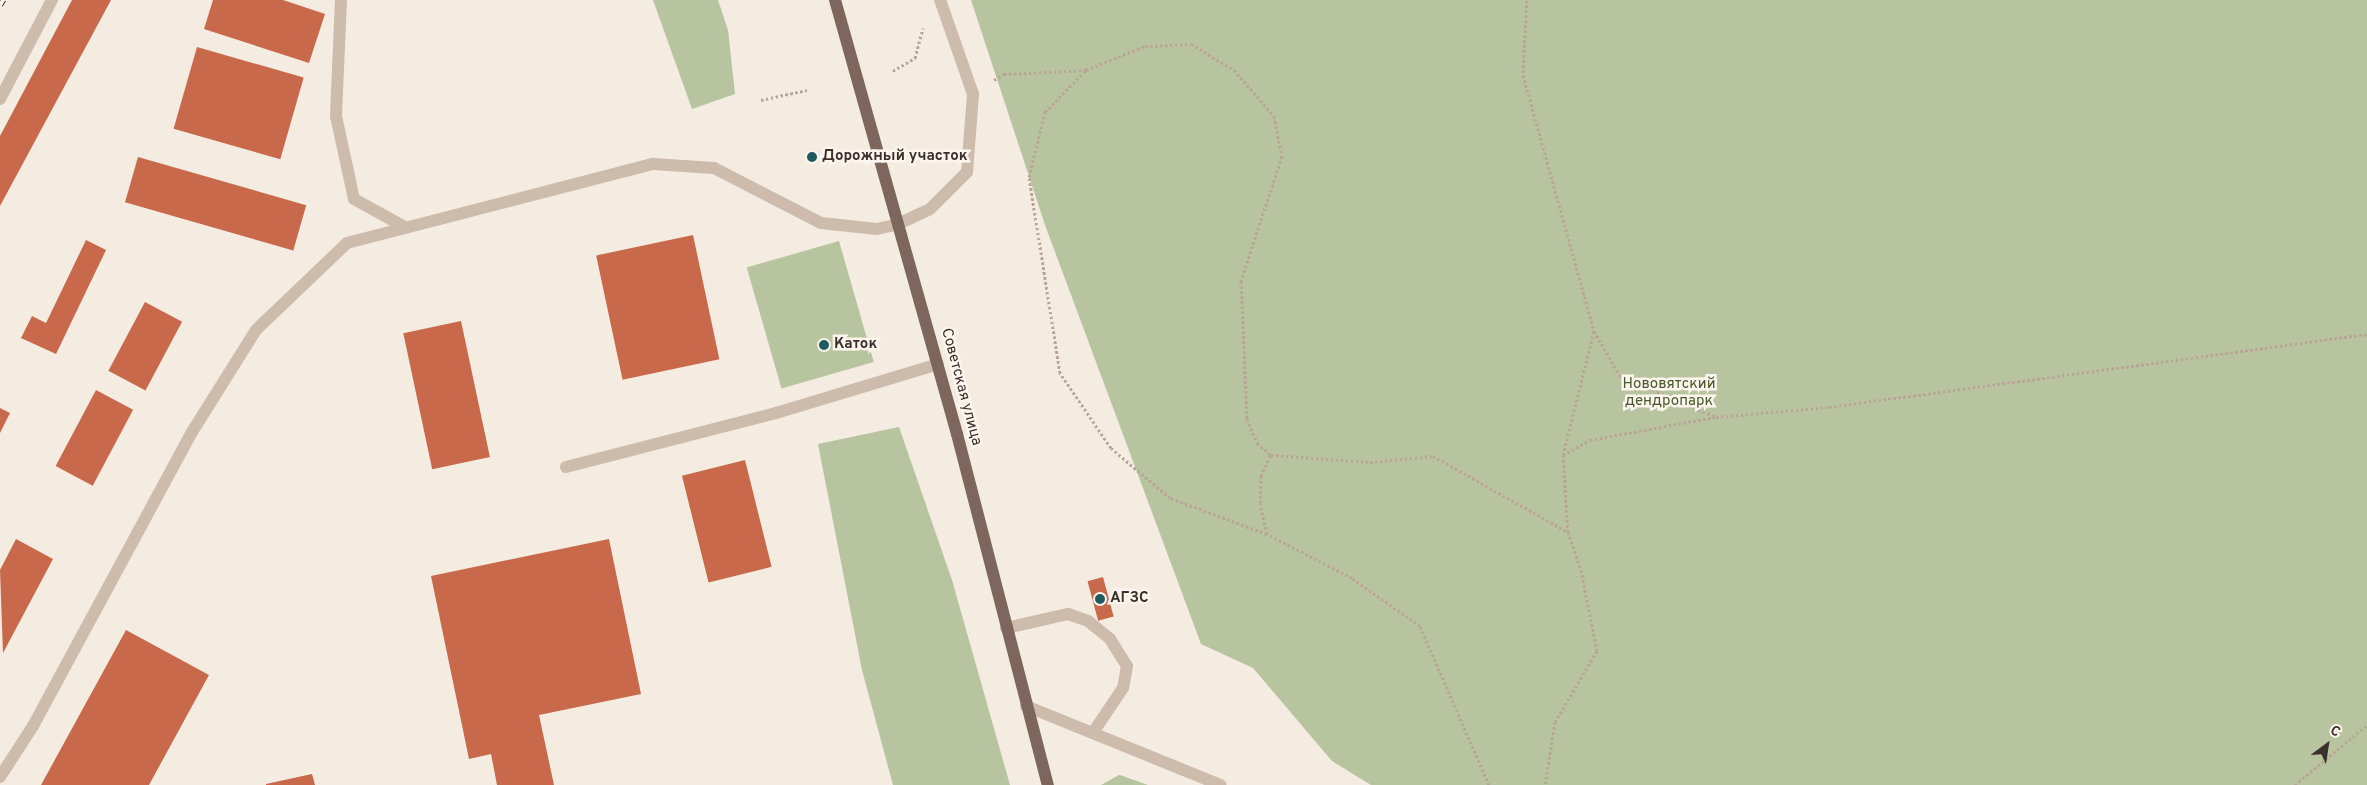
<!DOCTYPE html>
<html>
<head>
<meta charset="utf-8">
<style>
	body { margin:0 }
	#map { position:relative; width:2367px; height:785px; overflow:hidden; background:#f4ebe1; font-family:Overpass,sans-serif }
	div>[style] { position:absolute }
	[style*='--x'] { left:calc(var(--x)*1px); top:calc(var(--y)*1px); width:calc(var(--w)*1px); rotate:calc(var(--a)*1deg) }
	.green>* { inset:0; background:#b8c4a0; transform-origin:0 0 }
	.building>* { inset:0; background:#c8694b; transform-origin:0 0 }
	.path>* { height:3px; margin-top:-1.5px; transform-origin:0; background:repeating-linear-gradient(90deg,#b9a596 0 2.5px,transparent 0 5px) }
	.minor>* { height:12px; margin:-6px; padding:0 6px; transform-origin:6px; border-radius:6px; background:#cdbbac }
	.major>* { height:12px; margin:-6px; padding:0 6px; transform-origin:6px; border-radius:6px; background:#7d675c }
	.rail>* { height:5.5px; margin-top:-2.75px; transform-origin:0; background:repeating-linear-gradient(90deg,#fbf5ee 0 11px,#3b302b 0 22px); box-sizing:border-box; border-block:1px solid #3b302b }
	.dots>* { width:14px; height:14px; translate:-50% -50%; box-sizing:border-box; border:2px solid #fbf5ee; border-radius:50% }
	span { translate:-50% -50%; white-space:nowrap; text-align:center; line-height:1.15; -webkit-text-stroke:5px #fbf5ee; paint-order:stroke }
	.poi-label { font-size:15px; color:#3b302b; font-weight:700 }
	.left { translate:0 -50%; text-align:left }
	.park-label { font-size:15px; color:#4a5a2e }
	.street-label { font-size:15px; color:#3b302b }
	.north { position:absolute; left:2302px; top:720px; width:50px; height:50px; -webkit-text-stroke:4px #fbf5ee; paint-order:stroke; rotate:31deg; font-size:14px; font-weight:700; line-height:20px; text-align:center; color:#3b302b }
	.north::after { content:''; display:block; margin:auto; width:18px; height:22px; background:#3b302b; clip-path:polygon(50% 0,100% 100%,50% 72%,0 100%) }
</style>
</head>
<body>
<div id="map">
	<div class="green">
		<div style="clip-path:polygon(653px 0,718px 0,728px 30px,735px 94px,692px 109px)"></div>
		<div style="clip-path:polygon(971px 0,2367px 0,2367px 785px,1371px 785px,1332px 761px,1253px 668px,1201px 644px,1045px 225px)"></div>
		<div style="left:839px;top:241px;width:126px;height:96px;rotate:74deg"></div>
		<div style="clip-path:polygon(899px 427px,952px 580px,1010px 785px,893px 785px,862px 670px,818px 444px)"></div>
		<div style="clip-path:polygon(1119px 775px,1120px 775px,1148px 785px,1101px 785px)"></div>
	</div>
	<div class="building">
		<div style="clip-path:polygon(72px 0,111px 0,0 206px,0 136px)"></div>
		<div style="clip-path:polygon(213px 0,283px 0,325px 14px,309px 63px,204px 29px)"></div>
		<div style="left:197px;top:47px;width:111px;height:85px;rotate:16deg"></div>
		<div style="left:138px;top:157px;width:175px;height:47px;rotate:16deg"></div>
		<div style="left:693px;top:235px;width:127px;height:99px;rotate:78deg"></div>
		<div style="clip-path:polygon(86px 240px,106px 250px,56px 354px,21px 338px,32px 316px,46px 323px)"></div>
		<div style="left:145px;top:302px;width:42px;height:78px;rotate:28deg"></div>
		<div style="left:461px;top:321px;width:139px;height:59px;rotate:78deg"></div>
		<div style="left:96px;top:390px;width:42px;height:86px;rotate:28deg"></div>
		<div style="clip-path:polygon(0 408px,10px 413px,0 433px)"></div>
		<div style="left:745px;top:460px;width:110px;height:65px;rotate:76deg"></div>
		<div style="clip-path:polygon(16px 539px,53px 559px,3px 653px,0 570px)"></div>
		<div style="clip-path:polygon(609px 539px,641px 694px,539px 715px,554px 785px,497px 785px,491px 754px,469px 759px,431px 576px)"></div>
		<div style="left:1103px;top:577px;width:41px;height:16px;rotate:75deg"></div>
		<div style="clip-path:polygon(126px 630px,209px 675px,149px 785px,41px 785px)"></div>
		<div style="clip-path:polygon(312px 774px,315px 785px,266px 785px,266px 784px)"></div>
	</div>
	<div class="path">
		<div style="--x:1527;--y:0;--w:75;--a:93.1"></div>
		<div style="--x:1523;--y:75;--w:266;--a:74.5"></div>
		<div style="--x:1594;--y:331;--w:52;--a:60"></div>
		<div style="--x:1620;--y:376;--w:104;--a:23.1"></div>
		<div style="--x:1716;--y:417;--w:113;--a:-5.1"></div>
		<div style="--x:1829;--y:407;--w:543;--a:-7.73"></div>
		<div style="--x:893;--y:71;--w:26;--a:-31"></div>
		<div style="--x:915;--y:58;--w:31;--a:-75"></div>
		<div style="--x:994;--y:80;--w:12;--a:-31"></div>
		<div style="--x:1004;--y:74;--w:82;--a:-2.8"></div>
		<div style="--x:761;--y:100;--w:47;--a:-12.3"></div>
		<div style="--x:1563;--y:455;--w:128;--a:-76"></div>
		<div style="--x:1568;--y:532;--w:77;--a:-93.7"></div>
		<div style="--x:1563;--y:455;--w:31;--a:-29"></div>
		<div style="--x:1590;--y:440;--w:127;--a:-10.4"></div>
		<div style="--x:1267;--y:534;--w:32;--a:-103"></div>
		<div style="--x:1260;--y:503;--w:27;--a:-88"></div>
		<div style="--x:1261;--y:476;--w:23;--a:-65"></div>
		<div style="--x:1489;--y:785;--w:173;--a:-113.5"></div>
		<div style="--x:1420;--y:626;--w:83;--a:-144.8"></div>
		<div style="--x:1352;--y:578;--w:96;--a:-152.6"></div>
		<div style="--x:1267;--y:534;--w:103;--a:-159.6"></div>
		<div style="--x:1170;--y:498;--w:77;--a:-139.7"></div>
		<div style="--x:1111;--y:448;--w:91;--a:-124.2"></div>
		<div style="--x:1060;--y:373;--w:198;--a:-99"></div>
		<div style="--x:1029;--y:177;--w:67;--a:-76.2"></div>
		<div style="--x:1045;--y:112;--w:59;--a:-45.7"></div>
		<div style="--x:1086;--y:70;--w:64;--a:-22.1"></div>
		<div style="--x:1145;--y:46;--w:46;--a:-2.5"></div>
		<div style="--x:1191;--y:44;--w:50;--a:31.2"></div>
		<div style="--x:1234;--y:70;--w:61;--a:49"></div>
		<div style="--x:1274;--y:116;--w:41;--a:78.7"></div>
		<div style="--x:1282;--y:156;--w:132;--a:108.2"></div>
		<div style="--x:1241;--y:281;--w:138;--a:87.5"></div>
		<div style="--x:1247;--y:419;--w:26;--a:67"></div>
		<div style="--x:1257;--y:443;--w:18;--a:41"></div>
		<div style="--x:1271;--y:455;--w:99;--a:4"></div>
		<div style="--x:1370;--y:462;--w:63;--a:-5.4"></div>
		<div style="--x:1433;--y:456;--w:155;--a:29.4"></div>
		<div style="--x:1568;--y:532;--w:40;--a:71.1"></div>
		<div style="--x:1581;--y:570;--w:83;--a:78.8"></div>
		<div style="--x:1597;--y:651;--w:82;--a:120.6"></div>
		<div style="--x:1555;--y:722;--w:64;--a:99"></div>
		<div style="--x:2295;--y:785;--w:94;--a:-39.8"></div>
	</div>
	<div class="minor">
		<div style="--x:341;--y:0;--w:116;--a:92.5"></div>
		<div style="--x:336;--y:116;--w:85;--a:77.8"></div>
		<div style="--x:354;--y:199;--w:56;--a:28.9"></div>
		<div style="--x:0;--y:99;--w:112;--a:-62.3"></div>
		<div style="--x:566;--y:467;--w:217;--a:-14.4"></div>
		<div style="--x:776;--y:413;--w:169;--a:-16.8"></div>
		<div style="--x:1006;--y:628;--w:64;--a:-12.7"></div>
		<div style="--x:1068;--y:614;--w:21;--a:19"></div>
		<div style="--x:1088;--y:621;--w:28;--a:39"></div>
		<div style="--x:1110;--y:639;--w:32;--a:58"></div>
		<div style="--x:1127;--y:666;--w:22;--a:100"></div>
		<div style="--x:1123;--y:688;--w:52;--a:124"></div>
		<div style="--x:1026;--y:706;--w:210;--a:22.1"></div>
		<div style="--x:0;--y:777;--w:61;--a:-57.1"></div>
		<div style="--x:33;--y:726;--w:334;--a:-61.6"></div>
		<div style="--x:192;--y:432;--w:120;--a:-57.9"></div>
		<div style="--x:256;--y:330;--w:126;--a:-43.7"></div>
		<div style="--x:347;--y:243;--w:316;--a:-14.5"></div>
		<div style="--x:653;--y:164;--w:61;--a:3.8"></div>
		<div style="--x:714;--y:168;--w:120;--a:27.2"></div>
		<div style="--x:821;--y:223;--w:56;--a:6.1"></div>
		<div style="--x:877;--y:229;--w:22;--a:-13"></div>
		<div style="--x:898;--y:224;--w:35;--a:-25"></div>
		<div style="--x:930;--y:209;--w:52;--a:-45"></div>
		<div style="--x:967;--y:172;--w:78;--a:-85.6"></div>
		<div style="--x:973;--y:94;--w:100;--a:-109.3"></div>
	</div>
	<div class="major">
		<div style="--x:835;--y:0;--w:451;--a:74.3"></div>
		<div style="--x:957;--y:434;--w:363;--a:75.5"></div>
	</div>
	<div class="rail">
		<div style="--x:0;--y:5;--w:6;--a:-59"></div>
	</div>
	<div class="dots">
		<div style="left:812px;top:157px;background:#1f5a5e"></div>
		<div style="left:824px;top:345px;background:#1f5a5e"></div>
		<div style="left:1100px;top:599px;background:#1f5a5e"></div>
	</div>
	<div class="poi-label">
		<span class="left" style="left:822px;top:157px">Дорожный участок</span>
		<span class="left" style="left:834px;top:345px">Каток</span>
		<span class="left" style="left:1110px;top:599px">АГЗС</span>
	</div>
	<div class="park-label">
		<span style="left:1669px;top:393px">Нововятский<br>дендропарк</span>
	</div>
	<div class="street-label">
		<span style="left:961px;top:387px;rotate:75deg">Советская улица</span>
	</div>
	<div class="north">С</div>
</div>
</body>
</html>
